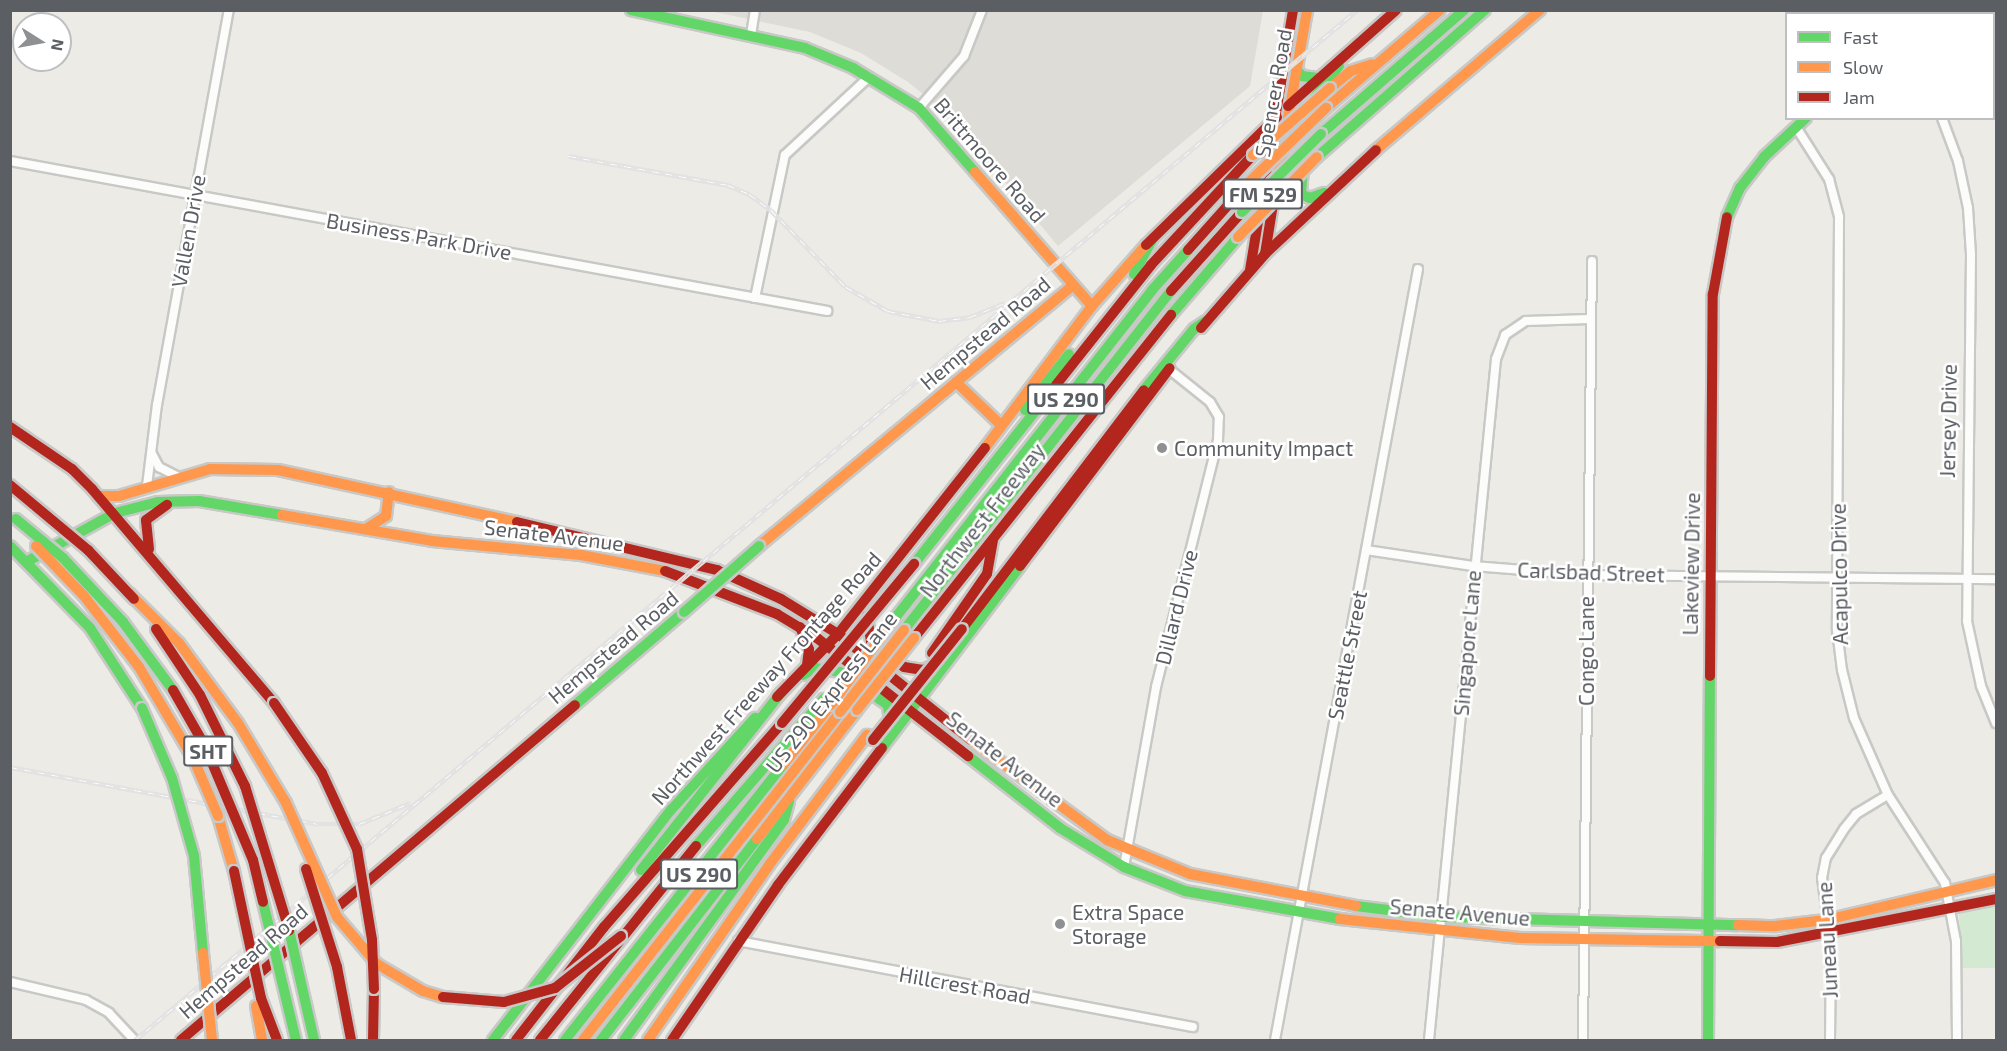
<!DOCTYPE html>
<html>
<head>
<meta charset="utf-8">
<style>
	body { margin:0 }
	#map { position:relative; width:2007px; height:1051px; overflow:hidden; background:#ecebe6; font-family:"Exo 2",sans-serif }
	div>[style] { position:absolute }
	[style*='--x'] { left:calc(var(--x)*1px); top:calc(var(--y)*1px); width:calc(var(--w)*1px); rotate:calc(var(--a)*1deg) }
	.industrial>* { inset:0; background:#dddcd7 }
	.green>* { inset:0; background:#d3e9d1 }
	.roads { filter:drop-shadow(2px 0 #c8c8c6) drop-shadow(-2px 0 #c8c8c6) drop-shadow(0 2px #c8c8c6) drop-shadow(0 -2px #c8c8c6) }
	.street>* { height:8px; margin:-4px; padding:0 4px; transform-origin:4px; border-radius:4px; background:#fcfcfb }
	.fast>* { height:10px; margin:-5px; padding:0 5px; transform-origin:5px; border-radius:5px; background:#63d668 }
	.slow>* { height:10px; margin:-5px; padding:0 5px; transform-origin:5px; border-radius:5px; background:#ff974d }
	.jam>* { height:10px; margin:-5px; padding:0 5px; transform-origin:5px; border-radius:5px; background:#b3261e }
	.rail>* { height:4.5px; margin-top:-2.25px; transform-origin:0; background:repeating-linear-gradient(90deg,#fff 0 7px,#e3e2e2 0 14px); box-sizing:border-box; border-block:2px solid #e3e2e2 }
	.bridges { filter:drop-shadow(2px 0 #c8c9c8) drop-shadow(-2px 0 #c8c9c8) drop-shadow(0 2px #c8c9c8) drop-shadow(0 -2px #c8c9c8) }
	.fast-bridge>* { height:10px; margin:-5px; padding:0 5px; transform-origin:5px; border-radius:5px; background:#63d668 }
	.slow-bridge>* { height:10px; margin:-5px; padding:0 5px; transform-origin:5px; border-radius:5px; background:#ff974d }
	.jam-bridge>* { height:10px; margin:-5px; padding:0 5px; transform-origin:5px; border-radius:5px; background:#b3261e }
	.dots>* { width:16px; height:16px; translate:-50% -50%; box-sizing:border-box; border:3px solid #fff; border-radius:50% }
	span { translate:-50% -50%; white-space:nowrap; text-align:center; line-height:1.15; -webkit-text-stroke:5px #fff; paint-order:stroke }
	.shield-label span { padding:2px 4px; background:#fff; border:2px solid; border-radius:4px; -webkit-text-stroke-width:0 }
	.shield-label { font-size:20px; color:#5b5f64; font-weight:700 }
	.street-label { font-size:21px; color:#5b5f64 }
	.poi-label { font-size:21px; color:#5b5f64 }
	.left { translate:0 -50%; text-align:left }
	.frame { position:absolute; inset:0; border:12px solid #5b5f64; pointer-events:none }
	.legend { position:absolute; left:1785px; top:12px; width:210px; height:108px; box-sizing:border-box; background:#fff; border:2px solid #bdbfc1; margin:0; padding:8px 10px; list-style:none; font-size:18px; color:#5b5f64 }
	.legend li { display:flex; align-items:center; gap:12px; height:30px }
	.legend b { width:30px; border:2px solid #bdbfc1 }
	.north { position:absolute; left:12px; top:12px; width:60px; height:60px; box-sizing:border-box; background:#fff; border:2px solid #bdbfc1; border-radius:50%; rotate:101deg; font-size:16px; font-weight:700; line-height:24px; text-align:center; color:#5b5f64 }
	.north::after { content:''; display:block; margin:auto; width:21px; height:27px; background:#8e9092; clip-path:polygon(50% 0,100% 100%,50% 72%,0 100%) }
</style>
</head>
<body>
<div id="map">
	<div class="industrial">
		<div style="clip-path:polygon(710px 11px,1263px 11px,1250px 86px,1058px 246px,950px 116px,908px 82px,861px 53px,810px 32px)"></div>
	</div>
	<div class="green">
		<div style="clip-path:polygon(1996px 903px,1996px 968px,1962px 968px,1959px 914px)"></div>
	</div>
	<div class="roads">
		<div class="street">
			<div style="--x:751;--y:35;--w:25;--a:-81"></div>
			<div style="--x:919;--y:108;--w:69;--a:-49.1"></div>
			<div style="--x:964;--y:56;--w:49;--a:-68.6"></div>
			<div style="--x:1942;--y:118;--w:46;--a:69.6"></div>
			<div style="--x:1958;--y:161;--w:48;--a:78"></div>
			<div style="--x:1968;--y:208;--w:47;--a:86.3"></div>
			<div style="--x:1971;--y:255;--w:366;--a:90.6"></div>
			<div style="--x:1967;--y:621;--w:66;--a:77.8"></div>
			<div style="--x:1981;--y:686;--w:40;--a:68"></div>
			<div style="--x:1796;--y:127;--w:62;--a:57.6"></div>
			<div style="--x:1829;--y:179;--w:39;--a:75"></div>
			<div style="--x:1839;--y:217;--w:413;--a:90.3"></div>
			<div style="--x:1837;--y:630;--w:40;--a:82.9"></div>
			<div style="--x:1842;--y:670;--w:49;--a:76"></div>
			<div style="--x:1854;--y:718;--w:84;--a:66.2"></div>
			<div style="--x:1888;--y:795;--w:105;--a:57.1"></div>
			<div style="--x:1945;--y:883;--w:59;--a:79.3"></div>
			<div style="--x:1956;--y:941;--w:99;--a:89.4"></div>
			<div style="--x:10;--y:161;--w:831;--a:10.4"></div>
			<div style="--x:755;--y:298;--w:146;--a:-78.2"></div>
			<div style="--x:785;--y:155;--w:115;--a:-42.9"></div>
			<div style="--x:152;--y:454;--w:15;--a:62"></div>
			<div style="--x:159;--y:467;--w:20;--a:27"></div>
			<div style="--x:147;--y:486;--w:82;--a:-83"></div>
			<div style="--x:157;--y:405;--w:402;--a:-79.7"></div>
			<div style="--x:1366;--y:550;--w:108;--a:8.5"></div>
			<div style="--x:1473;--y:566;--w:114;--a:4.5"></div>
			<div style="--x:1587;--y:575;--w:409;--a:0.6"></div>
			<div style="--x:1124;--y:867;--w:183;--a:-79.9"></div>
			<div style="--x:1156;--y:687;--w:254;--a:-75.9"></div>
			<div style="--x:1218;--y:441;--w:24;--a:-88"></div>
			<div style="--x:1219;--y:417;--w:17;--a:-121"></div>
			<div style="--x:1210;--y:402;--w:53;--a:-141.2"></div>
			<div style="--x:738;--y:941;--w:463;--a:10.7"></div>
			<div style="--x:10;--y:982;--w:78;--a:13.3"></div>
			<div style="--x:86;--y:1000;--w:26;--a:29"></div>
			<div style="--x:109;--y:1013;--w:37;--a:47"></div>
			<div style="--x:1275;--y:1040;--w:784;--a:-79.49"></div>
			<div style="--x:1429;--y:1040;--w:684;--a:-84.38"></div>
			<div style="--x:1496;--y:359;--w:26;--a:-69"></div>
			<div style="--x:1505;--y:335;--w:25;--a:-34"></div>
			<div style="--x:1526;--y:321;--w:63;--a:-1.8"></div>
			<div style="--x:1583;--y:1040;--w:779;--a:-89.34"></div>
			<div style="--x:1830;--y:1040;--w:94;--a:-89.4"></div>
			<div style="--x:1831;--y:946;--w:69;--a:-97.5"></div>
			<div style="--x:1822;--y:878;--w:20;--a:-79"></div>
			<div style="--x:1826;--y:858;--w:34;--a:-58"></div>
			<div style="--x:1844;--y:829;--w:19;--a:-51"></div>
			<div style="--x:1856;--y:814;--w:37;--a:-31"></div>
		</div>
		<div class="fast">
			<div style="--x:631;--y:10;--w:178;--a:12.3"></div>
			<div style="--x:805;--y:48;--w:52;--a:22.6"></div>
			<div style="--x:853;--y:68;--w:77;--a:31.2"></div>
			<div style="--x:919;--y:108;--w:85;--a:48.8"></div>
			<div style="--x:1856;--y:10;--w:4;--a:63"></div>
			<div style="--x:1296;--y:69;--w:9;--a:49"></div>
			<div style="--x:1302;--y:76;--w:16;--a:7"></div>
			<div style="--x:1310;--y:103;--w:47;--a:-51.9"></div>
			<div style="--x:1321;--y:134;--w:189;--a:-40.9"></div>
			<div style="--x:1317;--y:157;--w:223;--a:-41.2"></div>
			<div style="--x:1303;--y:169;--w:25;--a:95"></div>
			<div style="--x:1301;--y:194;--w:10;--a:24"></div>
			<div style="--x:1310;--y:198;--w:15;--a:-20"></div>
			<div style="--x:1727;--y:217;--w:32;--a:-66"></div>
			<div style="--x:1740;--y:188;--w:39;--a:-52"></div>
			<div style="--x:1764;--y:157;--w:57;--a:-42.9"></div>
			<div style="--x:1134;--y:274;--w:41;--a:-62.2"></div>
			<div style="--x:1171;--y:315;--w:103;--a:-49.3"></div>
			<div style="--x:1144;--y:390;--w:79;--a:-50.7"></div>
			<div style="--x:1194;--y:329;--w:14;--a:-34"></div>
			<div style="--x:1025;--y:410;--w:71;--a:-51.8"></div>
			<div style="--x:10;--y:546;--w:115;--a:45.7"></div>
			<div style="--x:90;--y:628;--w:95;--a:57"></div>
			<div style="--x:28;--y:561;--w:99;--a:-28.9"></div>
			<div style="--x:115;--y:513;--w:44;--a:-14.3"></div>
			<div style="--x:158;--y:502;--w:41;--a:-1.4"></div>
			<div style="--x:199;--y:501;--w:84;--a:9.6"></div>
			<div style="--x:914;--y:564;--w:228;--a:-51.6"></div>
			<div style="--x:892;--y:622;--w:423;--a:-51.9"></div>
			<div style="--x:1153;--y:289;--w:52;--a:-48.1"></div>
			<div style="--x:904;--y:630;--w:432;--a:-51.8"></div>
			<div style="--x:803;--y:675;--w:14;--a:-30"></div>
			<div style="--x:815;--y:668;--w:25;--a:9"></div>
			<div style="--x:840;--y:672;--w:58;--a:34.5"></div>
			<div style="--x:888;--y:705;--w:18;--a:84"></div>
			<div style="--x:575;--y:705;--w:143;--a:-40.5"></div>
			<div style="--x:882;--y:748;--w:228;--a:-52.8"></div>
			<div style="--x:968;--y:756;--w:117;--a:38"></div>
			<div style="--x:1060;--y:828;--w:75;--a:31.4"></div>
			<div style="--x:1124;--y:867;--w:66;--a:21.5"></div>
			<div style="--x:1185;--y:891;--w:158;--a:10.2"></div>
			<div style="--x:696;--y:846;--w:195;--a:-49"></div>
			<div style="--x:641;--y:870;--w:226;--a:-51.7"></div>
			<div style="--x:1356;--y:906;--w:88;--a:7.2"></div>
			<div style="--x:1443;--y:917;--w:295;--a:1.6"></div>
			<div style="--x:493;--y:1040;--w:291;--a:-52.3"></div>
			<div style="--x:671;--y:810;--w:125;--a:-47.6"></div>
			<div style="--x:565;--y:1040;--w:351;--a:-51.6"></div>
			<div style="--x:601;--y:1040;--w:254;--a:-52.2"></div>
			<div style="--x:624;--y:1040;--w:272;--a:-54"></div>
			<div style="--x:784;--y:820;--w:20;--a:-75"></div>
			<div style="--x:1708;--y:1040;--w:364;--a:-89.7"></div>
		</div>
		<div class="slow">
			<div style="--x:1872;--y:10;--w:4;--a:63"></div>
			<div style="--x:1939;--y:14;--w:6;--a:-45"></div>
			<div style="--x:1330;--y:88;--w:27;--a:-39"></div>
			<div style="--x:1351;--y:71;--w:22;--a:-18"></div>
			<div style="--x:1326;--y:108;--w:150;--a:-40.7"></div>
			<div style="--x:1376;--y:150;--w:216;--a:-40.5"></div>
			<div style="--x:975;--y:172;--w:178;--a:48.9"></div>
			<div style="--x:1277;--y:181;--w:174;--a:-80"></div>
			<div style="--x:956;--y:382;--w:62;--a:43.7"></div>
			<div style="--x:985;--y:448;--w:178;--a:-53"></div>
			<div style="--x:1092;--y:306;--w:81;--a:-48.5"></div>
			<div style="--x:98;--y:496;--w:21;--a:0"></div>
			<div style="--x:119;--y:496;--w:95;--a:-16.5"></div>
			<div style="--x:210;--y:469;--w:68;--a:0.8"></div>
			<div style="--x:278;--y:470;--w:245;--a:12.3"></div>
			<div style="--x:282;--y:515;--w:152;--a:9.8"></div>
			<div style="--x:432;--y:541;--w:150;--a:5.4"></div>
			<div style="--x:581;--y:555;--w:86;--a:10.8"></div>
			<div style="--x:366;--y:529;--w:24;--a:-33"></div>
			<div style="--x:386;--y:516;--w:24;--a:-83"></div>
			<div style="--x:759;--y:546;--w:408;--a:-39.7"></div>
			<div style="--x:971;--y:740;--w:169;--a:36.3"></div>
			<div style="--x:1107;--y:840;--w:90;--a:22.3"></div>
			<div style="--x:1190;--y:874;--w:169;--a:10.9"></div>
			<div style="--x:783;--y:765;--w:77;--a:-51.3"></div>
			<div style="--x:218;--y:816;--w:57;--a:73.8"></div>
			<div style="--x:757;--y:839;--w:163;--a:-52.2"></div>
			<div style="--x:1340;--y:919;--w:181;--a:6"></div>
			<div style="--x:1520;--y:938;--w:200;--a:0.9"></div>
			<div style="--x:1738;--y:925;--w:37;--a:2"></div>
			<div style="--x:1775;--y:926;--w:51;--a:-6.7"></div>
			<div style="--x:1826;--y:920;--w:175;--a:-13.2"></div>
			<div style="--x:583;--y:1040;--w:417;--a:-51.9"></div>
			<div style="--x:648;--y:1040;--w:213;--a:-55.3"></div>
			<div style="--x:769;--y:865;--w:163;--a:-53"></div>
		</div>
		<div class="jam">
			<div style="--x:1927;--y:14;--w:5;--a:-53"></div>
			<div style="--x:1288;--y:106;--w:144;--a:-41.6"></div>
			<div style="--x:1146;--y:245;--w:183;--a:-44.3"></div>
			<div style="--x:1188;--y:250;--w:89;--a:-48.2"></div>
			<div style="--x:1265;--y:254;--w:57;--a:-80.9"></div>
			<div style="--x:1250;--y:270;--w:264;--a:-80.6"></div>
			<div style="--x:1171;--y:291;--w:106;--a:-48.1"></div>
			<div style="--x:1201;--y:328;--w:98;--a:-49.1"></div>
			<div style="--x:1265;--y:254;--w:152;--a:-43.1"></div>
			<div style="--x:1056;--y:385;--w:153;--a:-51.6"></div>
			<div style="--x:1151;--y:265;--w:150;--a:-47.2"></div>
			<div style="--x:10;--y:427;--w:75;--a:34.1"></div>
			<div style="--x:72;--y:469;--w:28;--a:45"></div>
			<div style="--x:92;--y:489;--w:281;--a:49.6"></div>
			<div style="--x:517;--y:522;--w:206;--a:13.5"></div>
			<div style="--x:717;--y:570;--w:70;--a:24.4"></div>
			<div style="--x:781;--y:599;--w:67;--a:31.6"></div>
			<div style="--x:838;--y:634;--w:170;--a:38.6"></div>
			<div style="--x:149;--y:549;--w:29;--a:-96"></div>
			<div style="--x:146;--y:520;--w:26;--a:-36"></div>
			<div style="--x:1020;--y:566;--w:248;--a:-52.9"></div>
			<div style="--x:665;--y:571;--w:120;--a:21"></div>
			<div style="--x:777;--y:614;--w:47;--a:31"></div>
			<div style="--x:817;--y:638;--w:192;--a:38"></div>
			<div style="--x:867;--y:616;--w:26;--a:81"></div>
			<div style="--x:871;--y:642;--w:41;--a:37.1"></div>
			<div style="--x:904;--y:667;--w:19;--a:9"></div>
			<div style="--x:923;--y:670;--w:12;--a:-24"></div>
			<div style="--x:800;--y:627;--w:24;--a:68"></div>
			<div style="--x:809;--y:649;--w:17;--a:97"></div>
			<div style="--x:962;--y:629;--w:300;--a:-52.7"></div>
			<div style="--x:914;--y:638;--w:413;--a:-51.5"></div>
			<div style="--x:932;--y:653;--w:96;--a:-55.2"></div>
			<div style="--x:987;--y:574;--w:34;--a:-80"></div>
			<div style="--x:1710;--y:676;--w:382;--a:-89.6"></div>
			<div style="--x:1713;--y:294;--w:78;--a:-79.7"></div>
			<div style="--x:777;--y:697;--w:88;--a:-45.9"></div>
			<div style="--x:838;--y:634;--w:237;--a:-51.7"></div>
			<div style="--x:1720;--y:941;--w:57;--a:1"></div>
			<div style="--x:1777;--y:942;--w:223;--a:-11.1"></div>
			<div style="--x:181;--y:1040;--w:517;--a:-40.37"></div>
			<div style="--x:373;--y:1040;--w:51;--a:-88.9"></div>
			<div style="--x:516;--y:1040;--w:143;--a:-52.1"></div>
			<div style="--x:604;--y:927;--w:271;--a:-48.9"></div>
			<div style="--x:540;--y:1040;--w:249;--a:-51.2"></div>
			<div style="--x:672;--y:1040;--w:188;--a:-55.6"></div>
			<div style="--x:778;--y:885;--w:172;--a:-52.8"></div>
		</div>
	</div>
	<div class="rail">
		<div style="--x:569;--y:156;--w:162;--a:10.3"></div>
		<div style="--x:728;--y:185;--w:23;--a:23"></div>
		<div style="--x:749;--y:194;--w:27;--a:36"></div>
		<div style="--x:771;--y:210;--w:107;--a:45.8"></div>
		<div style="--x:846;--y:287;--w:48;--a:29.7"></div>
		<div style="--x:888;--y:311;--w:52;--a:11.1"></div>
		<div style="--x:939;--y:321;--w:31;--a:-7"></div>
		<div style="--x:970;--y:317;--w:37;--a:-22"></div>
		<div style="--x:10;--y:767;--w:312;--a:10.5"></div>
		<div style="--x:317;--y:824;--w:42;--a:0"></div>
		<div style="--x:359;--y:824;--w:55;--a:-22.4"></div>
		<div style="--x:135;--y:1040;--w:1598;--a:-40.13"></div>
	</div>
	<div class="bridges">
		<div class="fast-bridge">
			<div style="--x:1242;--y:212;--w:111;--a:-44.6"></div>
			<div style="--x:16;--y:519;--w:61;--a:39.7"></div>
			<div style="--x:63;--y:558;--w:88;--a:46.8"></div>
			<div style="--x:123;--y:622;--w:84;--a:53.7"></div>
			<div style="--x:684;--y:612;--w:100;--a:-41.3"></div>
			<div style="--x:142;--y:708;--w:76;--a:66.8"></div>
			<div style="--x:172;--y:778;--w:81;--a:74.2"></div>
			<div style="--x:194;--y:856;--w:97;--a:84.7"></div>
			<div style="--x:263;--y:902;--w:142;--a:76.6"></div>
			<div style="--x:289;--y:930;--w:113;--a:77.2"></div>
		</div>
		<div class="slow-bridge">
			<div style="--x:1253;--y:155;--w:102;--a:-41"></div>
			<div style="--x:1247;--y:184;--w:110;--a:-43.9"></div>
			<div style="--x:1238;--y:237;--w:112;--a:-45.4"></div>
			<div style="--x:36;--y:546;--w:69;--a:46.2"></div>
			<div style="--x:84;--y:596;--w:90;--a:52.2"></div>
			<div style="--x:139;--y:667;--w:108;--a:59.4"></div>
			<div style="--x:194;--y:760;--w:61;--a:66.8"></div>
			<div style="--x:129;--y:593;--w:71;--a:45"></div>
			<div style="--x:179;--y:643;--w:99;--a:53.6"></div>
			<div style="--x:238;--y:723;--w:93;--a:59"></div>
			<div style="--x:286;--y:803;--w:125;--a:65.9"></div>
			<div style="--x:337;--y:917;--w:62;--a:49.6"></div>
			<div style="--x:377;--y:964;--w:53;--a:30.4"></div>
			<div style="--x:423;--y:991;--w:21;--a:17"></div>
			<div style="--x:831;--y:705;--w:103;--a:-53.7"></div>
			<div style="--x:857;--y:710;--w:92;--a:-51.6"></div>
			<div style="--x:840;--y:712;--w:104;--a:-52"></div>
			<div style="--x:203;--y:953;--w:87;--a:84.1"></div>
			<div style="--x:256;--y:1006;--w:35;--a:80"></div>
		</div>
		<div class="jam-bridge">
			<div style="--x:10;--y:485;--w:102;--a:39.8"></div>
			<div style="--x:88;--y:550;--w:67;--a:46.8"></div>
			<div style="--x:156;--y:629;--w:79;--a:56.3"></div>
			<div style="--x:200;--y:695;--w:102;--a:63.7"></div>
			<div style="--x:245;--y:786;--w:151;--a:73"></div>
			<div style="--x:173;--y:690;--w:64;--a:60.3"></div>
			<div style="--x:205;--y:746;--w:124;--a:67.2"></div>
			<div style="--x:253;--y:860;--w:43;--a:76.6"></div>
			<div style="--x:274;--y:703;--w:85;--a:55.6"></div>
			<div style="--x:322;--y:773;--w:84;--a:65.3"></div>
			<div style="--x:357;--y:849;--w:92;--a:80.6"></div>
			<div style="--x:372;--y:940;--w:49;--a:87.7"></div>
			<div style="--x:782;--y:723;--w:207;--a:-50.3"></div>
			<div style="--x:873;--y:740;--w:142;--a:-51.3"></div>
			<div style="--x:306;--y:869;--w:103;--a:72.4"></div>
			<div style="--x:337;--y:967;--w:74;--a:79.1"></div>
			<div style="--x:234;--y:871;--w:130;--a:78"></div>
			<div style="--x:261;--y:998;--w:45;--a:69.1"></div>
			<div style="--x:443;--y:997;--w:61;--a:4.7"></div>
			<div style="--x:504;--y:1002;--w:53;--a:-15.4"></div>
			<div style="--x:555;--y:988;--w:84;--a:-38.2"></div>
		</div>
	</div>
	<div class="dots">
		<div style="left:1162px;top:448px;background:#8e9092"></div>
		<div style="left:1060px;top:924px;background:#8e9092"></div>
	</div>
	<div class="shield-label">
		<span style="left:1263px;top:194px">FM 529</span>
		<span style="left:1066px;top:399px">US 290</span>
		<span style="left:208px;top:751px">SHT</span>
		<span style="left:699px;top:874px">US 290</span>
	</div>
	<div class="street-label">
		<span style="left:1273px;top:93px;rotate:-80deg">Spencer Road</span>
		<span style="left:990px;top:160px;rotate:49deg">Brittmoore Road</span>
		<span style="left:188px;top:231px;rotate:-80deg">Vallen Drive</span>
		<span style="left:419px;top:236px;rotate:10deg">Business Park Drive</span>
		<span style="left:985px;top:333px;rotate:-40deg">Hempstead Road</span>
		<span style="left:1948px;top:421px;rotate:-89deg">Jersey Drive</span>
		<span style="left:982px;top:520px;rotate:-52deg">Northwest Freeway</span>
		<span style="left:554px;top:535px;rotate:7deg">Senate Avenue</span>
		<span style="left:1691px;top:564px;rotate:-89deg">Lakeview Drive</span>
		<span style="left:1591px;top:572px;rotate:2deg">Carlsbad Street</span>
		<span style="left:1839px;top:574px;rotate:-91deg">Acapulco Drive</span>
		<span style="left:1176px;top:607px;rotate:-76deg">Dillard Drive</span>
		<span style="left:1467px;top:643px;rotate:-85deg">Singapore Lane</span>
		<span style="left:613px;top:647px;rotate:-40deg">Hempstead Road</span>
		<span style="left:1586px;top:651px;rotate:-90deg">Congo Lane</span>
		<span style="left:1347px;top:655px;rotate:-79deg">Seattle Street</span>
		<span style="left:766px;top:678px;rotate:-48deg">Northwest Freeway Frontage Road</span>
		<span style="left:831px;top:692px;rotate:-52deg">US 290 Express Lane</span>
		<span style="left:1005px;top:759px;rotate:38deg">Senate Avenue</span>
		<span style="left:1460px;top:912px;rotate:5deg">Senate Avenue</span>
		<span style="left:1827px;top:940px;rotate:-93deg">Juneau Lane</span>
		<span style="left:243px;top:961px;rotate:-41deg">Hempstead Road</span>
		<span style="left:965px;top:985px;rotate:10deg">Hillcrest Road</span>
	</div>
	<div class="poi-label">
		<span class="left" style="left:1174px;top:448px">Community Impact</span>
		<span class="left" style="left:1072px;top:924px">Extra Space<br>Storage</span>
	</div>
	<div class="frame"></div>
	<ul class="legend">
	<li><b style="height:8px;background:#63d668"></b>Fast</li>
	<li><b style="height:8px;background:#ff974d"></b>Slow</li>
	<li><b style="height:8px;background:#b3261e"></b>Jam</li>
	</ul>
	<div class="north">N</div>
</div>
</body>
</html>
